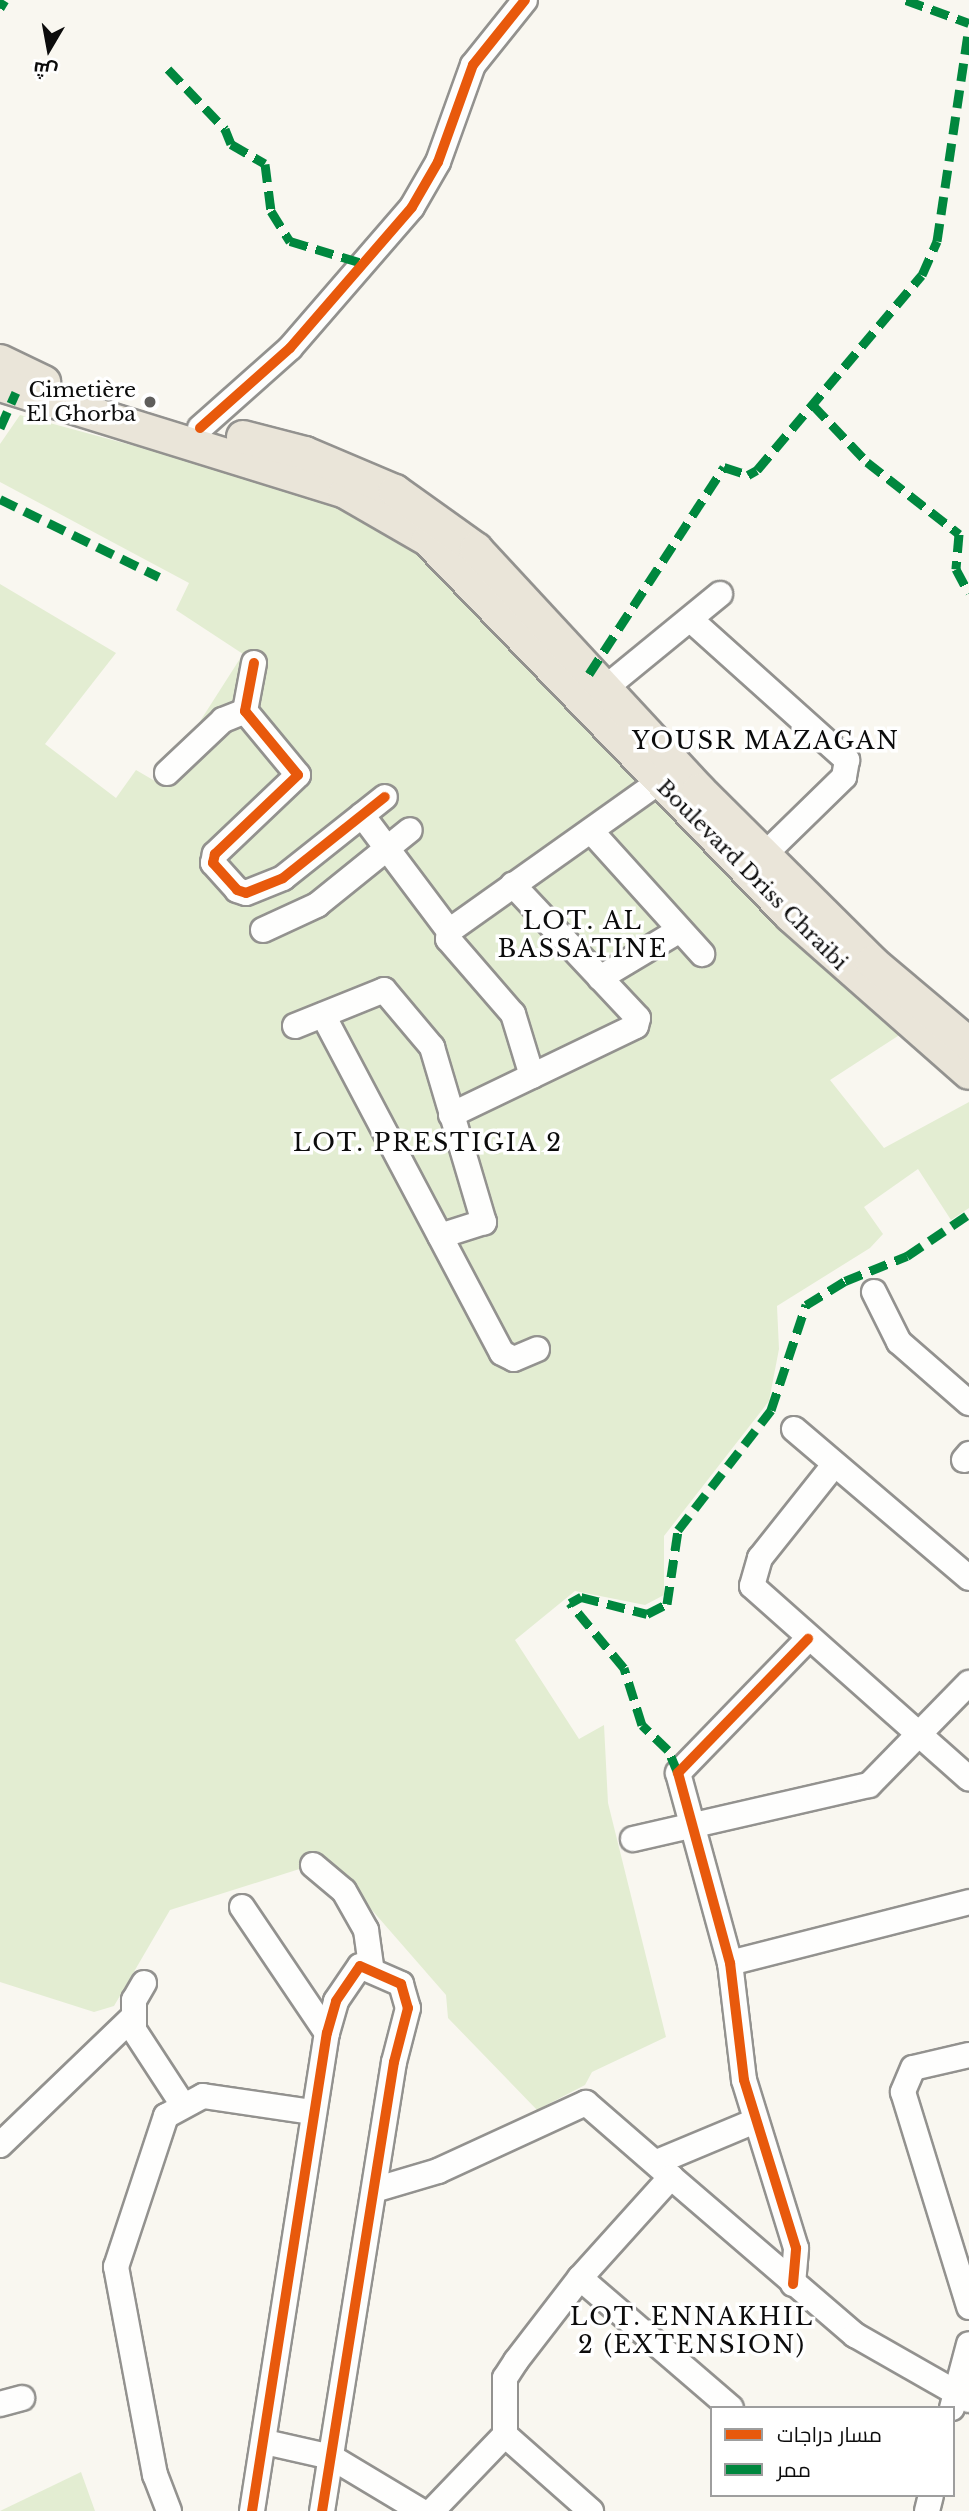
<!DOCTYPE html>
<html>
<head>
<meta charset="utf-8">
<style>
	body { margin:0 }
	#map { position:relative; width:969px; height:2511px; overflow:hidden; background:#f9f7f0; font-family:"Libre Baskerville",Cairo,serif }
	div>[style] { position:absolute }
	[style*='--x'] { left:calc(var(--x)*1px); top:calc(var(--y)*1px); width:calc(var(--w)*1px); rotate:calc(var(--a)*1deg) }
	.green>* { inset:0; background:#e3edd2 }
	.roads { filter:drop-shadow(2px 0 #93928f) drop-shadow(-2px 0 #93928f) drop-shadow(0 2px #93928f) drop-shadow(0 -2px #93928f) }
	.minor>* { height:24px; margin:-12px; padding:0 12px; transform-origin:12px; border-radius:12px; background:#fefefd }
	.major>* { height:32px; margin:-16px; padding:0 16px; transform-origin:16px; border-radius:16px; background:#eae5d9 }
	.quiet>* { height:9px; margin-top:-4.5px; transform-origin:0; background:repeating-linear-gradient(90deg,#00873e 0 18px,transparent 0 27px) }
	.cycleway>* { height:10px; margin:-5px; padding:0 5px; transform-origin:5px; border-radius:5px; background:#e8590c }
	.dots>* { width:19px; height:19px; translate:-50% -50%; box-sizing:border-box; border:4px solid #fff; border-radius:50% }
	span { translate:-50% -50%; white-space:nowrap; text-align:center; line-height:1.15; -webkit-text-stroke:7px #fff; paint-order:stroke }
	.poi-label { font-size:21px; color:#0c0c0c }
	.right { translate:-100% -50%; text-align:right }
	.street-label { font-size:21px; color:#0c0c0c }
	.quarter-label { font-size:24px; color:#0c0c0c; letter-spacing:2px }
	.legend { position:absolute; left:710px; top:2406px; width:245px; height:91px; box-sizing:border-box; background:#fff; border:2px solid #9e9e9e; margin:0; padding:9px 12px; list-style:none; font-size:21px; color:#0c0c0c }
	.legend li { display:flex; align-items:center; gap:14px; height:35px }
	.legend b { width:35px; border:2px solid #9e9e9e }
	.north { position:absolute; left:14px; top:14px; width:70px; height:70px; -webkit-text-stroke:5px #fff; paint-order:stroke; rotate:190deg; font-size:19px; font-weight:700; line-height:28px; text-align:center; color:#0c0c0c }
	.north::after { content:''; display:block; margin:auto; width:24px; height:32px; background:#0c0c0c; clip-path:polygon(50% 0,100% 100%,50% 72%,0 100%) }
</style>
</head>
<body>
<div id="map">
	<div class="green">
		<div style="clip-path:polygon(20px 415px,312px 494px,375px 520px,438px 560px,901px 1034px,830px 1080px,884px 1148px,969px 1102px,969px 1208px,951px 1220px,918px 1169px,864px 1207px,883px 1234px,870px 1248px,777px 1306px,779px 1349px,769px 1401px,664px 1536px,664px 1595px,645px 1605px,575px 1591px,515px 1640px,579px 1739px,604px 1725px,608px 1803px,666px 2037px,592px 2072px,585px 2085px,537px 2110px,448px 2018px,446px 1995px,364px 1901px,312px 1865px,170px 1910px,114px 2006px,94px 2012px,0 1982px,0 584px,116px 653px,45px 744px,116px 798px,136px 770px,160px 784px,243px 654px,176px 610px,189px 583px,0 482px,0 444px)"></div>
		<div style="clip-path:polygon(81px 2472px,95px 2511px,0 2511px)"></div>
	</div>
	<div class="roads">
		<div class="minor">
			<div style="--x:200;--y:428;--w:120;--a:-41.6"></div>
			<div style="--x:290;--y:348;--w:186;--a:-49.1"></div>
			<div style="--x:412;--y:207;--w:52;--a:-60"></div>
			<div style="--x:438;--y:162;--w:103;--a:-70.2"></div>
			<div style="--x:473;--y:65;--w:83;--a:-51.3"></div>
			<div style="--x:691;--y:620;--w:210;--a:41.9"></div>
			<div style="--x:847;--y:760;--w:17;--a:100"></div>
			<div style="--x:844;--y:777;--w:112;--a:135.7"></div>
			<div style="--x:254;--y:663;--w:49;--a:100.6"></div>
			<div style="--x:245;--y:711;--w:83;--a:50.4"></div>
			<div style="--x:298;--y:775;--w:115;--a:136.4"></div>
			<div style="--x:215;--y:854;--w:9;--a:103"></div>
			<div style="--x:213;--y:863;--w:36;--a:48"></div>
			<div style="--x:237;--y:890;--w:9;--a:18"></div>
			<div style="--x:246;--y:893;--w:40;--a:-22"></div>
			<div style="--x:283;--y:878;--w:130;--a:-38.5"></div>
			<div style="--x:604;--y:689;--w:150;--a:-39.3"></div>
			<div style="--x:167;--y:773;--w:77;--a:-43.4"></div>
			<div style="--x:223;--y:720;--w:24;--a:-22"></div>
			<div style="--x:362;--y:815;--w:145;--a:53.1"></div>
			<div style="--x:591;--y:831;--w:166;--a:47.9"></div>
			<div style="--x:263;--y:930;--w:60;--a:-24.8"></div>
			<div style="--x:317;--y:905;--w:119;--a:-38.9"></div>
			<div style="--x:600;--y:978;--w:93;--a:-31"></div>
			<div style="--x:323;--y:1015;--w:382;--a:62.1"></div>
			<div style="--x:502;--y:1353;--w:13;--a:27"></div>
			<div style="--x:514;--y:1359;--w:25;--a:-23"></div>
			<div style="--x:295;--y:1026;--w:96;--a:-22"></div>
			<div style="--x:384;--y:990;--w:75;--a:49.9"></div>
			<div style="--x:432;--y:1047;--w:183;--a:73.5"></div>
			<div style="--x:484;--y:1222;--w:46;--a:162.3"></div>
			<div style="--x:532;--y:1076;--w:65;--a:-107"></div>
			<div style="--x:513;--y:1014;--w:99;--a:-130.9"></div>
			<div style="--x:448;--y:939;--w:8;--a:-83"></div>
			<div style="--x:449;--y:931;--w:257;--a:-35.4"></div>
			<div style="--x:451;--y:1115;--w:205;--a:-25.7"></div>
			<div style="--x:636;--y:1026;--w:8;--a:-76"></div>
			<div style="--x:638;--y:1018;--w:183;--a:-133.2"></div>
			<div style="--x:874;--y:1292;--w:56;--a:63.4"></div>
			<div style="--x:899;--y:1342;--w:93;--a:41.1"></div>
			<div style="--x:794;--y:1429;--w:230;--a:40.4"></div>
			<div style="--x:964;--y:1460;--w:8;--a:-50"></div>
			<div style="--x:834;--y:1465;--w:119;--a:128.5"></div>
			<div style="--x:760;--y:1558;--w:29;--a:106"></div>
			<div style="--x:752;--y:1586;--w:290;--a:41.6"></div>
			<div style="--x:633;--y:1839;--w:242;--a:-12.9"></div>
			<div style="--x:869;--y:1785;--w:143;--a:-45.6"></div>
			<div style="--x:313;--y:1865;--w:40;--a:40"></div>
			<div style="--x:344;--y:1891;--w:45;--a:60.6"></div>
			<div style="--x:366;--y:1930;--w:37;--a:82"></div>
			<div style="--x:242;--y:1907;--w:152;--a:56"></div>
			<div style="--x:730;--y:1963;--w:247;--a:-14.3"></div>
			<div style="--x:144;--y:1983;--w:20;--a:120"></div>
			<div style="--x:134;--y:2000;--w:30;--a:90"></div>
			<div style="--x:134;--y:2030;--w:86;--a:56.9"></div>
			<div style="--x:969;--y:2055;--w:57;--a:166.9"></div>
			<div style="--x:913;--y:2068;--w:26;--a:113"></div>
			<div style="--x:903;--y:2092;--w:225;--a:72.9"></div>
			<div style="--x:0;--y:2145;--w:182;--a:-43.9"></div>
			<div style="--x:657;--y:2162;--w:106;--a:-22.7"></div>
			<div style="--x:374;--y:2190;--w:67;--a:-16.5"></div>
			<div style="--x:438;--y:2171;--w:163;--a:-24.7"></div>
			<div style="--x:586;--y:2103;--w:113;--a:41"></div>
			<div style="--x:580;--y:2278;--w:199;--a:40.7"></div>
			<div style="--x:793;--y:2284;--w:36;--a:-85"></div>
			<div style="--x:796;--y:2248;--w:176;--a:-107.2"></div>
			<div style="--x:744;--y:2080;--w:118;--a:-96.8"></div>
			<div style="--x:730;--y:1963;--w:197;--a:-105.3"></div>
			<div style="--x:678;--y:1773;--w:187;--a:-45.9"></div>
			<div style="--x:0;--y:2404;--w:23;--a:-15"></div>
			<div style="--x:952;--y:2408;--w:66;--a:-75.1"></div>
			<div style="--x:505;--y:2435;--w:57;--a:-90"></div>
			<div style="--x:505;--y:2378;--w:20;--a:-57"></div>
			<div style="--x:516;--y:2361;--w:105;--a:-52.4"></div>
			<div style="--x:580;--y:2278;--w:136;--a:-48"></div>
			<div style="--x:671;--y:2177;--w:243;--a:40.7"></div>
			<div style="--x:855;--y:2335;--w:131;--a:29.7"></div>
			<div style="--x:265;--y:2442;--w:68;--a:12.8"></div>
			<div style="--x:331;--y:2457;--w:105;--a:31"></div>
			<div style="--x:169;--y:2511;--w:39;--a:-111"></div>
			<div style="--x:155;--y:2475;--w:212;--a:-100.6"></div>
			<div style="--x:116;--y:2267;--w:159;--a:-71.7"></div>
			<div style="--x:166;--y:2116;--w:42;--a:-28.4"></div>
			<div style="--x:203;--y:2096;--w:111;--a:8.3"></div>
			<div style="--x:252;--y:2511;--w:484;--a:-81.1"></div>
			<div style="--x:327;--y:2033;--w:33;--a:-74"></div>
			<div style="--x:336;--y:2001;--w:42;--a:-55.6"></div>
			<div style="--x:360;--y:1966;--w:45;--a:23.7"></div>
			<div style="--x:401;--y:1984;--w:25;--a:74"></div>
			<div style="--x:408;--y:2008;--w:56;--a:104.5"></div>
			<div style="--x:394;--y:2062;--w:455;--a:99.1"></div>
			<div style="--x:432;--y:2511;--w:105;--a:-46.2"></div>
			<div style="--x:505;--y:2435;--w:115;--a:41.5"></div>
			<div style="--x:927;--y:2511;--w:16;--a:-76"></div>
		</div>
		<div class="major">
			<div style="--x:0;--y:361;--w:49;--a:25.5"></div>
			<div style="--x:0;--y:385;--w:361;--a:17.2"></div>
			<div style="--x:345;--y:492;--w:96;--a:30"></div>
			<div style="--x:428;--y:540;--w:523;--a:46.01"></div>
			<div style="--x:791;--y:916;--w:237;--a:41.4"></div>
			<div style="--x:243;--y:437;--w:64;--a:14.5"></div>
			<div style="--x:305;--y:453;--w:98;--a:22.9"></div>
			<div style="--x:395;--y:491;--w:100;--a:35.6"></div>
			<div style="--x:476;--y:549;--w:328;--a:47.2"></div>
			<div style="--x:699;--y:790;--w:244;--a:44.8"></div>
			<div style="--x:872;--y:962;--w:127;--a:40.2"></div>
		</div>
	</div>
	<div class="quiet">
		<div style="--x:906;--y:0;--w:67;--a:20.1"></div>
		<div style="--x:0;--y:8;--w:9;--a:-58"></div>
		<div style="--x:168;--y:69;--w:83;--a:46.5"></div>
		<div style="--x:225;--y:129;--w:16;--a:68"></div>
		<div style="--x:231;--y:144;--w:39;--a:30"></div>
		<div style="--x:265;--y:164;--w:47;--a:82.7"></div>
		<div style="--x:271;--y:211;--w:36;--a:58"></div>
		<div style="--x:290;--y:241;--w:78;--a:17"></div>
		<div style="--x:813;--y:405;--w:79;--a:46.5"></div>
		<div style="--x:867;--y:462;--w:117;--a:38"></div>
		<div style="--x:959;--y:534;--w:35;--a:95"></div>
		<div style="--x:956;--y:569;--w:27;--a:62"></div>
		<div style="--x:0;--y:428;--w:39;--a:-66"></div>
		<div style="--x:0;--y:499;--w:177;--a:26.1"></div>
		<div style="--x:589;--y:674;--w:247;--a:-56.9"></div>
		<div style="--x:724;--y:467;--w:25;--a:18"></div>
		<div style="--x:748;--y:475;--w:10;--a:-29"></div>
		<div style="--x:757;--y:470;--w:255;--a:-49.8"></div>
		<div style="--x:922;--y:275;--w:37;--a:-66"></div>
		<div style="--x:937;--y:241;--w:215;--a:-81.5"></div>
		<div style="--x:678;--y:1773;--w:25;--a:-113"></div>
		<div style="--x:668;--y:1750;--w:36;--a:-136"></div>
		<div style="--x:642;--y:1725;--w:60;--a:-107.5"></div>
		<div style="--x:624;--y:1668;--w:85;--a:-129.7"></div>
		<div style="--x:570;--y:1603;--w:13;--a:-29"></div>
		<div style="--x:581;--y:1597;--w:68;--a:14.4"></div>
		<div style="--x:647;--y:1614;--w:22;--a:-27"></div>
		<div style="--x:667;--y:1604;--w:75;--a:-81.5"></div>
		<div style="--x:678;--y:1530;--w:152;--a:-52.2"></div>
		<div style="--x:771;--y:1410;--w:111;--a:-71.6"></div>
		<div style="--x:806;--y:1305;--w:46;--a:-31.6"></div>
		<div style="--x:845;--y:1281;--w:67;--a:-22"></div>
		<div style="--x:907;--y:1256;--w:75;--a:-34.1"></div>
	</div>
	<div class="cycleway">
		<div style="--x:200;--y:428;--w:120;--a:-41.6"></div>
		<div style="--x:290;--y:348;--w:186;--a:-49.1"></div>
		<div style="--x:412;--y:207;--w:52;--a:-60"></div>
		<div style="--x:438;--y:162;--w:103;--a:-70.2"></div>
		<div style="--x:473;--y:65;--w:83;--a:-51.3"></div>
		<div style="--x:254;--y:663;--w:49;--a:100.6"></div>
		<div style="--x:245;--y:711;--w:83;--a:50.4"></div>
		<div style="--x:298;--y:775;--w:115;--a:136.4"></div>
		<div style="--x:215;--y:854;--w:9;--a:103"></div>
		<div style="--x:213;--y:863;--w:36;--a:48"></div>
		<div style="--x:237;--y:890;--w:9;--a:18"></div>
		<div style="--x:246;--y:893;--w:40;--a:-22"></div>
		<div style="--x:283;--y:878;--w:130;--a:-38.5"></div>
		<div style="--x:793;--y:2284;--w:36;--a:-85"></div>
		<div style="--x:796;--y:2248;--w:176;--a:-107.2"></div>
		<div style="--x:744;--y:2080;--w:118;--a:-96.8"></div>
		<div style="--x:730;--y:1963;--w:197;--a:-105.3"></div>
		<div style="--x:678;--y:1773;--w:187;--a:-45.9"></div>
		<div style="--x:252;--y:2511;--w:484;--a:-81.1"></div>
		<div style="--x:327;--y:2033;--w:33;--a:-74"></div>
		<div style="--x:336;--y:2001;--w:42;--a:-55.6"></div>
		<div style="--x:360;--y:1966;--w:45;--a:23.7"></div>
		<div style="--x:401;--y:1984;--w:25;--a:74"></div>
		<div style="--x:408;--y:2008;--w:56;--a:104.5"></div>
		<div style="--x:394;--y:2062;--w:455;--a:99.1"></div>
	</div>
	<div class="dots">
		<div style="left:150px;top:402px;background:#5f5e5c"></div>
	</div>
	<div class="poi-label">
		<span class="right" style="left:136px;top:402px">Cimetière<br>El Ghorba</span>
	</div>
	<div class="street-label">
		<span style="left:752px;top:875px;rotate:45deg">Boulevard Driss Chraibi</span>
	</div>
	<div class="quarter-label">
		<span style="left:766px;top:741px">YOUSR MAZAGAN</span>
		<span style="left:583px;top:935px">LOT. AL<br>BASSATINE</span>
		<span style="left:428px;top:1143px">LOT. PRESTIGIA 2</span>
		<span style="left:692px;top:2331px">LOT. ENNAKHIL<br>2 (EXTENSION)</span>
	</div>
	<ul class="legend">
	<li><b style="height:9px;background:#e8590c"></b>مسار دراجات</li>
	<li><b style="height:9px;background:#00873e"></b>ممر</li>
	</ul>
	<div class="north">ش</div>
</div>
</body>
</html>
